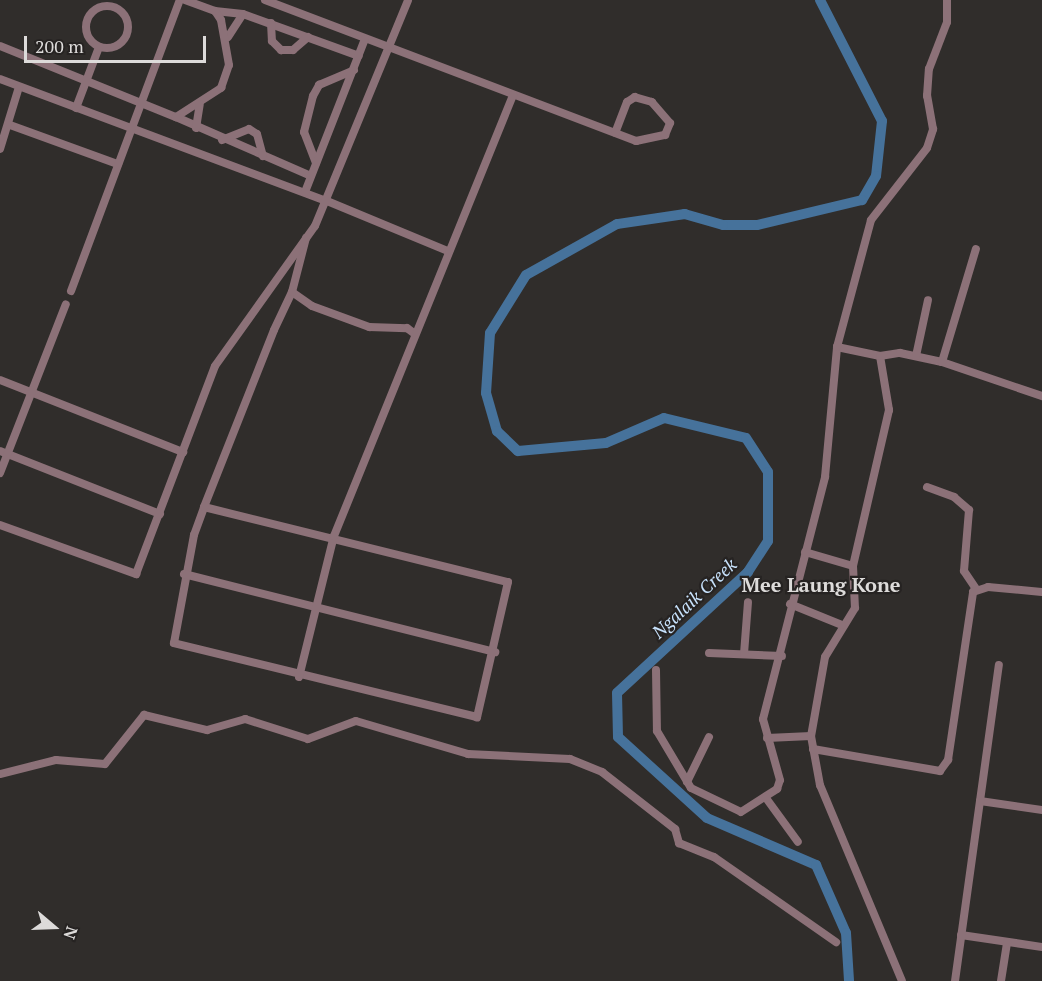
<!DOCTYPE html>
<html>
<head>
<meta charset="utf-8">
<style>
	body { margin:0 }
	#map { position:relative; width:1042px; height:981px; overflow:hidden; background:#302d2b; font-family:"PT Serif",serif }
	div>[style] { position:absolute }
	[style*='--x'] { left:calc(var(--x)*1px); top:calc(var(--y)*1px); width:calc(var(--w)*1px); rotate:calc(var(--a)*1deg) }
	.river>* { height:10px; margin:-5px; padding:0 5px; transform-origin:5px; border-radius:5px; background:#46729b }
	.minor>* { height:8px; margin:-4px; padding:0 4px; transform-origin:4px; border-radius:4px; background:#8c7178 }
	.minor>.ring { margin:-4px; padding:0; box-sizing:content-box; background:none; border:8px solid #8c7178; border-radius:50% }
	span { translate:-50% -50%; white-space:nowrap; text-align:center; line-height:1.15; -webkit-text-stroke:4.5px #262322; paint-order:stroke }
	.water-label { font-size:18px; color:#c8e2fc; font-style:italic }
	.quarter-label { font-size:20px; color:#dddbda; font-weight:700 }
	.north { position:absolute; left:24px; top:897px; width:60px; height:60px; -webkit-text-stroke:4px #262322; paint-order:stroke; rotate:109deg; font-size:16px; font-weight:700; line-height:24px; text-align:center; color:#dddbda }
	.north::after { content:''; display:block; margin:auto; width:21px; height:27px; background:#dddbda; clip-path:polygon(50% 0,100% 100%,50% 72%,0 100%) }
	.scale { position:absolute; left:24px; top:36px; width:182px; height:27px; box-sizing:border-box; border:3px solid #dddbda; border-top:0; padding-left:8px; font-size:18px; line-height:21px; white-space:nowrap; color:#dddbda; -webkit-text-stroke:4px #262322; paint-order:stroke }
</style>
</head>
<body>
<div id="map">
	<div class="river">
		<div style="--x:820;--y:0;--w:136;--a:62.9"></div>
		<div style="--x:882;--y:121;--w:55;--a:96.2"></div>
		<div style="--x:876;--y:176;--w:28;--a:120"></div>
		<div style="--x:862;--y:200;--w:108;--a:166.6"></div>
		<div style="--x:757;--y:225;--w:34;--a:180"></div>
		<div style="--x:723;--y:225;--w:40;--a:-164"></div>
		<div style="--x:685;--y:214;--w:69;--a:171.6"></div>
		<div style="--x:617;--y:224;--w:104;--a:150.7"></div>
		<div style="--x:526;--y:275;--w:68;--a:121.8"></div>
		<div style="--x:490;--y:333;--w:60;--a:93.8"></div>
		<div style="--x:486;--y:393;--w:40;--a:74"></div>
		<div style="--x:497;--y:431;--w:29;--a:44"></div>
		<div style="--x:518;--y:451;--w:88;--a:-5.2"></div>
		<div style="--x:606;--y:443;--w:63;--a:-23.3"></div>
		<div style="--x:664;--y:418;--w:84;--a:13.7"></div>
		<div style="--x:746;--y:438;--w:40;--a:57.1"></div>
		<div style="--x:768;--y:472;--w:69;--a:90"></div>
		<div style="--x:768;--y:541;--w:37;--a:123"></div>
		<div style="--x:748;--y:572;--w:178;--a:137.3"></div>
		<div style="--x:617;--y:693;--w:44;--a:88.7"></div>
		<div style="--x:618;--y:737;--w:120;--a:42.3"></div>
		<div style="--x:707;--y:818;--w:119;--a:23.3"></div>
		<div style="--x:816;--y:865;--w:74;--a:66.2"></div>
		<div style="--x:846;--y:933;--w:48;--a:86.4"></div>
	</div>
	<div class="minor">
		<div style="--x:265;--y:0;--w:397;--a:20.8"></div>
		<div style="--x:636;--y:141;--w:30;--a:-12"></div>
		<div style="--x:665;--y:135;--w:13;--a:-67"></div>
		<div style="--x:670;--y:123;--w:28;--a:-131"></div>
		<div style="--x:652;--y:102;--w:18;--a:-164"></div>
		<div style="--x:635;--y:97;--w:9;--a:148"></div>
		<div style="--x:627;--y:102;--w:33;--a:111"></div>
		<div class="ring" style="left:86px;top:6px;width:34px;height:34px"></div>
		<div style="--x:215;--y:11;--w:28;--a:6"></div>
		<div style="--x:243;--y:14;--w:123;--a:19.9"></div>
		<div style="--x:271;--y:23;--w:18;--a:87"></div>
		<div style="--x:272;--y:41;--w:13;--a:45"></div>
		<div style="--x:281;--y:50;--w:12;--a:0"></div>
		<div style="--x:293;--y:50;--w:20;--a:-41"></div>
		<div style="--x:228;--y:37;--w:27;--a:-57"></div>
		<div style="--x:0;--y:46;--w:190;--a:22"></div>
		<div style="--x:176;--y:117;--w:54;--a:-32.8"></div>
		<div style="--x:221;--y:88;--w:24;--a:-71"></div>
		<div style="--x:229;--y:65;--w:46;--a:-100.1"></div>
		<div style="--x:221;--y:20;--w:11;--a:-124"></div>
		<div style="--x:215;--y:11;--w:32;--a:-160"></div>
		<div style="--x:0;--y:79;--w:349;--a:20.5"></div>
		<div style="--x:76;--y:108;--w:65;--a:-69.3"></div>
		<div style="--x:176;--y:117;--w:147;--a:23.6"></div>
		<div style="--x:10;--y:125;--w:115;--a:19.9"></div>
		<div style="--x:196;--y:128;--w:24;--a:-81"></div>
		<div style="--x:222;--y:140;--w:29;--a:-22"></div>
		<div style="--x:249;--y:129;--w:9;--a:32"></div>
		<div style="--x:257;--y:134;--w:23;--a:75"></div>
		<div style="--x:0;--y:149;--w:65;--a:-73"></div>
		<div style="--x:316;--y:163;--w:33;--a:-111"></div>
		<div style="--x:304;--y:132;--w:37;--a:-76"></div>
		<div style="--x:313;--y:96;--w:13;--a:-61"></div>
		<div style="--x:319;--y:85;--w:38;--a:-23"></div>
		<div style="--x:305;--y:192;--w:164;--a:-68.6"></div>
		<div style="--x:327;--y:201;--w:131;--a:22.5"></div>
		<div style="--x:71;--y:291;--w:311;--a:-69.5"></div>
		<div style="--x:292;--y:292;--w:24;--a:35"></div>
		<div style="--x:312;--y:306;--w:61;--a:20.2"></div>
		<div style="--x:369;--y:327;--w:38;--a:2"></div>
		<div style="--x:407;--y:328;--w:10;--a:37"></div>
		<div style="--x:837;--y:347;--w:44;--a:11.8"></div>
		<div style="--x:880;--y:356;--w:55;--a:80.5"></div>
		<div style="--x:889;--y:410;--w:160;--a:103"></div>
		<div style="--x:853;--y:566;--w:42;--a:87.3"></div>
		<div style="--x:855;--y:608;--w:57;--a:121.5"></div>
		<div style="--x:825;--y:657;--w:80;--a:100"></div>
		<div style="--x:811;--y:736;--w:50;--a:79.6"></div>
		<div style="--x:820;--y:785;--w:212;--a:67.3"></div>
		<div style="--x:880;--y:356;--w:20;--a:-9"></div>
		<div style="--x:900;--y:353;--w:43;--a:12.1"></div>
		<div style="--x:942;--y:362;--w:106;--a:18.8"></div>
		<div style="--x:916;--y:356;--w:57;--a:-77.9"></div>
		<div style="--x:942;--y:362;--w:118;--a:-73.3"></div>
		<div style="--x:0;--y:380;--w:197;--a:21.5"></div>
		<div style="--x:0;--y:451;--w:172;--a:21.5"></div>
		<div style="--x:0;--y:473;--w:181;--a:-68.7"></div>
		<div style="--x:927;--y:487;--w:29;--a:20"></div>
		<div style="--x:954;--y:497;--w:20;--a:41"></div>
		<div style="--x:969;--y:510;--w:61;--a:94.7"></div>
		<div style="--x:964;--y:571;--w:22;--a:56"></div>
		<div style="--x:204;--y:507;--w:313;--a:13.9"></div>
		<div style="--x:508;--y:582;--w:139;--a:102.9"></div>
		<div style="--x:477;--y:717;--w:312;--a:-166.3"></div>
		<div style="--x:174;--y:643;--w:110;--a:-79.5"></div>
		<div style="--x:194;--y:535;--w:30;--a:-70"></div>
		<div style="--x:204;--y:507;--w:190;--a:-68.4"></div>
		<div style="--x:274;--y:330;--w:42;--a:-64.7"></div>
		<div style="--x:292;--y:292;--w:56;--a:-75.5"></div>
		<div style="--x:0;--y:525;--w:145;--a:19.8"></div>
		<div style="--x:136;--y:574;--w:222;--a:-69.2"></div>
		<div style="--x:215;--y:366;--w:172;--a:-54.5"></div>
		<div style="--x:315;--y:226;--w:244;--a:-67.6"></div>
		<div style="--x:805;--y:552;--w:50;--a:16.3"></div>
		<div style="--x:184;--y:574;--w:321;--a:14.1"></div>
		<div style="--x:790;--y:604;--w:56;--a:22"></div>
		<div style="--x:709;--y:653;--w:73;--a:2.4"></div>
		<div style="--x:744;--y:654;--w:52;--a:-85.6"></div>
		<div style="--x:656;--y:670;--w:61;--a:89.1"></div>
		<div style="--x:657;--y:731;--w:66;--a:59.2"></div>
		<div style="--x:691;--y:788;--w:55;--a:25.6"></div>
		<div style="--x:741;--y:812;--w:43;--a:-32.6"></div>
		<div style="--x:777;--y:789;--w:9;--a:-72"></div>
		<div style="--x:780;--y:780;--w:63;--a:-105.6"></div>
		<div style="--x:763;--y:719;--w:250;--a:-75.6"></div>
		<div style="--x:825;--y:477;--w:131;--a:-84.7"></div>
		<div style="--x:837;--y:347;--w:131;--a:-75"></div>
		<div style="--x:871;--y:220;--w:91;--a:-52.1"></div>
		<div style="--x:927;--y:148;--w:20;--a:-72"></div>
		<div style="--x:933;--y:129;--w:34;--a:-100"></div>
		<div style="--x:927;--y:96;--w:27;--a:-86"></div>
		<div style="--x:929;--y:69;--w:50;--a:-69"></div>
		<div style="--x:947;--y:22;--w:22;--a:-90"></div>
		<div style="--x:299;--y:677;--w:145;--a:-76.1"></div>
		<div style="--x:334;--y:536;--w:476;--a:-67.9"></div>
		<div style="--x:767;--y:738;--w:44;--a:-2.6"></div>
		<div style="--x:813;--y:749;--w:129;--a:9.8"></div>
		<div style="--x:940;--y:771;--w:14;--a:-54"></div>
		<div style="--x:948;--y:760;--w:170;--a:-81.5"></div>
		<div style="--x:973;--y:592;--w:16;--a:-18"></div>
		<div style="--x:988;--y:587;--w:54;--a:5.3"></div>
		<div style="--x:0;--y:774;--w:58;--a:-14"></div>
		<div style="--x:56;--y:760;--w:49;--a:4.7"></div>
		<div style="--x:105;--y:764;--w:63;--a:-51.5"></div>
		<div style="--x:144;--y:715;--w:65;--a:13.4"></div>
		<div style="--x:207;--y:730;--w:40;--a:-16"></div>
		<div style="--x:245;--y:719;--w:66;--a:17.6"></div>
		<div style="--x:308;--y:739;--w:51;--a:-20.6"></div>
		<div style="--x:356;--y:721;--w:117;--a:16.4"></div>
		<div style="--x:468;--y:754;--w:102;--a:2.8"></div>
		<div style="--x:570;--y:759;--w:35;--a:22"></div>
		<div style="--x:602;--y:772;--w:93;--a:38"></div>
		<div style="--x:675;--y:829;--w:15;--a:74"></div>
		<div style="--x:679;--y:843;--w:38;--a:22"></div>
		<div style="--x:714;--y:857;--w:149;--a:34.9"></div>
		<div style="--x:687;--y:782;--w:50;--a:-63.9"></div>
		<div style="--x:766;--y:798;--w:54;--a:54"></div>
		<div style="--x:980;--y:801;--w:63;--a:8.3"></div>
		<div style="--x:961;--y:935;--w:82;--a:8.4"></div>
		<div style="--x:955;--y:981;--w:319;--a:-82.1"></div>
		<div style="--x:1001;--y:981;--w:39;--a:-81"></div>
	</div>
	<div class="water-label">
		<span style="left:694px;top:598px;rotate:-43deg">Ngalaik Creek</span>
	</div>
	<div class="quarter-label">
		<span style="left:821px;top:584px">Mee Laung Kone</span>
	</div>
	<div class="north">N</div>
	<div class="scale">200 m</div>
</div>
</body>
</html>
